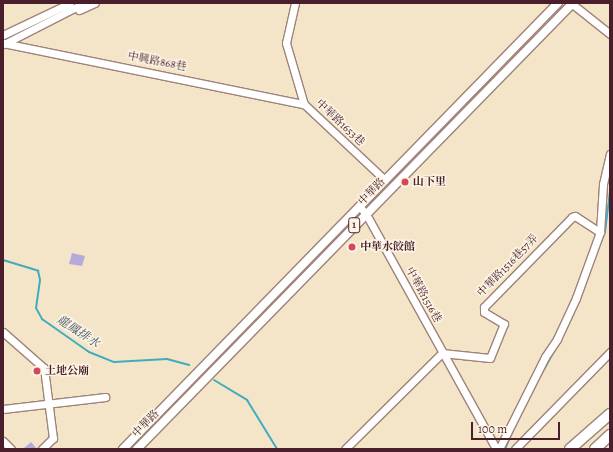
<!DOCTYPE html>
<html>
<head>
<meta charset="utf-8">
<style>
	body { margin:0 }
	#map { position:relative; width:613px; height:452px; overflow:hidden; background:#f4e5c9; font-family:Alegreya,"Noto Serif TC",serif }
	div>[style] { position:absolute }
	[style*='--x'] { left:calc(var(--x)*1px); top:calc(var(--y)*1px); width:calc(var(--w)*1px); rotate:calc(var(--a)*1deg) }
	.stream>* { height:2px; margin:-1px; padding:0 1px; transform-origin:1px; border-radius:1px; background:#40acbf }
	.building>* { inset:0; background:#b6a9db }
	.roads { filter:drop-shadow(1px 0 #9f827a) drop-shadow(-1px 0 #9f827a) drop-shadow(0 1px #9f827a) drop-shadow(0 -1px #9f827a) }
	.minor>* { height:7px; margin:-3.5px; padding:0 3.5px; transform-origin:3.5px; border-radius:3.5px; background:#fff }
	.major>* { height:8px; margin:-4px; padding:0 4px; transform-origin:4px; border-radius:4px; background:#fff }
	.highway>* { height:10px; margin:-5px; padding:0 5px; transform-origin:5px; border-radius:5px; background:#fff }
	.dots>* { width:11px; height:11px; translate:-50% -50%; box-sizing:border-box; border:2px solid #fcf5e5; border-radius:50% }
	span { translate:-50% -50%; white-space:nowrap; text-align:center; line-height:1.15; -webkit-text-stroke:3px #fcf5e5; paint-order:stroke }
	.shield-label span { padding:1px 3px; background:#fcf5e5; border:1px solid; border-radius:3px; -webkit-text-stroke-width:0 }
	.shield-label { font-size:10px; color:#4a1f2b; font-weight:700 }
	.street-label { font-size:11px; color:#4a1f2b }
	.poi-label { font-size:11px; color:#4a1f2b; font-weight:700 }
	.left { translate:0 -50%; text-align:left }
	.water-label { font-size:12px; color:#465766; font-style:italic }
	.frame { position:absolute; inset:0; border:4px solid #4a1f2b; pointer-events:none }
	.scale { position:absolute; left:471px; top:422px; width:89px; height:18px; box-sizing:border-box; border:2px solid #4a1f2b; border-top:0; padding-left:5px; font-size:12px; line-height:14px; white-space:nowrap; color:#4a1f2b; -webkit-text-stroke:3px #fcf5e5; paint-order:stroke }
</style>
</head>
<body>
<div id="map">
	<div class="stream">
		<div style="--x:594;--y:259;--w:29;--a:-68"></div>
		<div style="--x:605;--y:232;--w:39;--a:-83"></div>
		<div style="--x:3;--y:260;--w:37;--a:17"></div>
		<div style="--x:38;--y:271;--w:9;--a:77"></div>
		<div style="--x:40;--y:280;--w:28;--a:98"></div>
		<div style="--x:36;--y:308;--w:13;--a:61"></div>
		<div style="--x:42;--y:319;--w:57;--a:35.1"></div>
		<div style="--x:89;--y:352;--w:27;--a:22"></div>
		<div style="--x:114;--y:362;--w:53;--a:-3.2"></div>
		<div style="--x:167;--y:359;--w:23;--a:15"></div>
		<div style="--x:214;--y:380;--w:39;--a:31"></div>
		<div style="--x:247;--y:400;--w:57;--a:58.5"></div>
		<div style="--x:527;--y:400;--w:62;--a:-60.9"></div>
		<div style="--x:505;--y:449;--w:36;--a:-67"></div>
	</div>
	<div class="building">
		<div style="clip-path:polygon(72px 253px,85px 256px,82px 266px,69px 264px)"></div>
		<div style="clip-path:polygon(31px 442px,37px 449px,23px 449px)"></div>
	</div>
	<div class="roads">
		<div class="minor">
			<div style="--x:295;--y:3;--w:41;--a:102.7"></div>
			<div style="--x:286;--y:43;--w:64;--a:73.6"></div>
			<div style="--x:304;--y:104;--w:111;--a:43.2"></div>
			<div style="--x:571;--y:3;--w:50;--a:38.5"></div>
			<div style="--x:79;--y:10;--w:17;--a:-24"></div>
			<div style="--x:3;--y:35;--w:74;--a:-25.5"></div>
			<div style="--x:3;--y:43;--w:307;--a:11.5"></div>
			<div style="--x:4;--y:44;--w:90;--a:-27.1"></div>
			<div style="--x:359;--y:206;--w:11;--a:49"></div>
			<div style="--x:366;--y:214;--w:269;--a:61"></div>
			<div style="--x:3;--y:332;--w:55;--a:41.3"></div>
			<div style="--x:44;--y:368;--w:71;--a:82.7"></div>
			<div style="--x:53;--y:438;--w:16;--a:135"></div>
			<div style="--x:442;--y:353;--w:48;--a:5.9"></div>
			<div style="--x:490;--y:358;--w:37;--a:-68"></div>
			<div style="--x:504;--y:324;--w:23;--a:-149"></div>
			<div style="--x:484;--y:312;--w:5;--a:-90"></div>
			<div style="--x:484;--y:307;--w:126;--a:-45.6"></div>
			<div style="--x:572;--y:217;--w:3;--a:-18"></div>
			<div style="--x:575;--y:216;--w:30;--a:33"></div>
			<div style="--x:3;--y:409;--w:103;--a:-6.7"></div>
			<div style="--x:3;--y:441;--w:11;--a:45"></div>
			<div style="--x:345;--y:449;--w:136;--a:-44.7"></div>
			<div style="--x:499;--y:449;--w:103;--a:-63.4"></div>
			<div style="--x:545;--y:357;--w:22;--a:-56"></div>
			<div style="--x:557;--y:339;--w:45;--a:-65.1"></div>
			<div style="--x:576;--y:298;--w:70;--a:-70"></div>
			<div style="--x:600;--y:232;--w:48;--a:-86.4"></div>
			<div style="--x:603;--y:184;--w:31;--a:-77"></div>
			<div style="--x:515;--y:449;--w:136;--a:-45.6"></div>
		</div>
		<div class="major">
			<div style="--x:123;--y:449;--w:623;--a:-45.72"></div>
			<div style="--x:137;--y:449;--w:624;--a:-45.65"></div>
		</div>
		<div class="highway">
			<div style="--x:570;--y:449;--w:53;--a:-41.2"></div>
			<div style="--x:595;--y:449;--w:21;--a:-43"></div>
		</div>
	</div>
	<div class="dots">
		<div style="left:405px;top:182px;background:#d1495b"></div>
		<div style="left:352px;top:247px;background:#d1495b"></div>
		<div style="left:37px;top:371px;background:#d1495b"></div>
	</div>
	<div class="shield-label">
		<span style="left:354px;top:225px">1</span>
	</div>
	<div class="street-label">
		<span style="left:157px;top:62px;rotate:11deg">中興路868巷</span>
		<span style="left:340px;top:123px;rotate:43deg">中華路1653巷</span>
		<span style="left:372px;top:192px;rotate:-46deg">中華路</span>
		<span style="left:508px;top:266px;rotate:-46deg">中華路1516巷57弄</span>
		<span style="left:423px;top:295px;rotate:61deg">中華路1516巷</span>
		<span style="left:146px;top:424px;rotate:-46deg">中華路</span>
	</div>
	<div class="poi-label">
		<span class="left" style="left:413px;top:182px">山下里</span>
		<span class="left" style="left:360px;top:247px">中華水餃館</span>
		<span class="left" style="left:45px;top:371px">土地公廟</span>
	</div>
	<div class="water-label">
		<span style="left:78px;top:332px;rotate:33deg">龍鳳排水</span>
	</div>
	<div class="frame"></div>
	<div class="scale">100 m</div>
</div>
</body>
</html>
